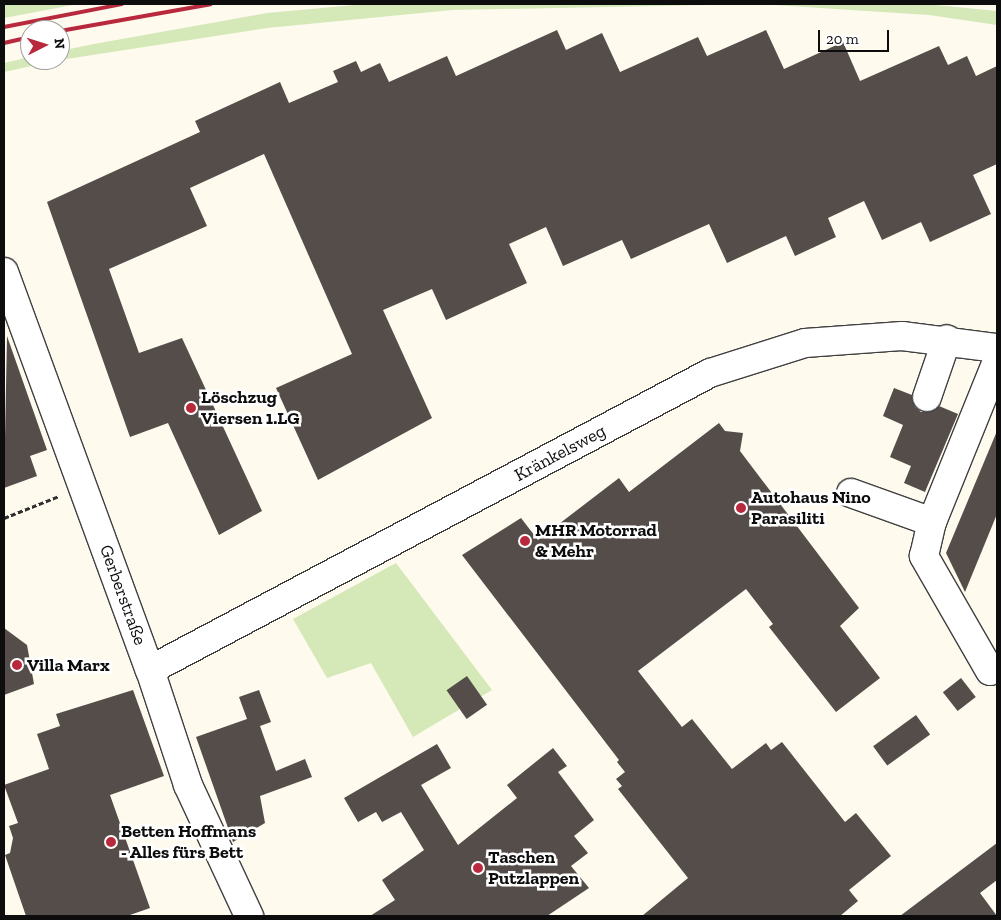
<!DOCTYPE html>
<html>
<head>
<meta charset="utf-8">
<style>
	body { margin:0 }
	#map { position:relative; width:1001px; height:920px; overflow:hidden; background:#fefaee; font-family:"Zilla Slab",serif }
	div>[style] { position:absolute }
	[style*='--x'] { left:calc(var(--x)*1px); top:calc(var(--y)*1px); width:calc(var(--w)*1px); rotate:calc(var(--a)*1deg) }
	.green>* { inset:0; background:#d5e8b8 }
	.building>* { inset:0; background:#554d4a; transform-origin:0 0 }
	.path>* { height:3px; margin-top:-1.5px; transform-origin:0; background:repeating-linear-gradient(90deg,#2f2f2f 0 5px,transparent 0 7.5px) }
	.roads { filter:drop-shadow(1px 0 #404040) drop-shadow(-1px 0 #404040) drop-shadow(0 1px #404040) drop-shadow(0 -1px #404040) }
	.minor>* { height:28px; margin:-14px; padding:0 14px; transform-origin:14px; border-radius:14px; background:#fff }
	.rail>* { height:4px; margin:-2px; padding:0 2px; transform-origin:2px; border-radius:2px; background:#b9293e }
	.dots>* { width:14px; height:14px; translate:-50% -50%; box-sizing:border-box; border:2px solid #fff; border-radius:50% }
	span { translate:-50% -50%; white-space:nowrap; text-align:center; line-height:1.15; -webkit-text-stroke:5px #fff; paint-order:stroke }
	.poi-label { font-size:18px; color:#0d0d0d; font-weight:700 }
	.left { translate:0 -50%; text-align:left }
	.street-label { font-size:18px; color:#0d0d0d }
	.frame { position:absolute; inset:0; border:5px solid #0d0d0d; pointer-events:none }
	.north { position:absolute; left:20px; top:20px; width:50px; height:50px; box-sizing:border-box; background:#fff; border:1px solid #9e9e9e; border-radius:50%; rotate:85deg; font-size:14px; font-weight:700; line-height:20px; text-align:center; color:#0d0d0d }
	.north::after { content:''; display:block; margin:auto; width:18px; height:22px; background:#b9293e; clip-path:polygon(50% 0,100% 100%,50% 72%,0 100%) }
	.scale { position:absolute; left:818px; top:30px; width:71px; height:22px; box-sizing:border-box; border:2px solid #0d0d0d; border-top:0; padding-left:6px; font-size:15px; line-height:18px; white-space:nowrap; color:#0d0d0d; -webkit-text-stroke:4px #fff; paint-order:stroke }
</style>
</head>
<body>
<div id="map">
	<div class="green">
		<div style="clip-path:polygon(4px 4px,78px 4px,4px 18px)"></div>
		<div style="clip-path:polygon(366px 4px,925px 4px,997px 11px,997px 25px,929px 15px,759px 4px,452px 10px,267px 28px,60px 60px,60px 51px,94px 44px,267px 13px)"></div>
		<div style="clip-path:polygon(30px 57px,59px 60px,4px 72px,4px 63px)"></div>
		<div style="clip-path:polygon(396px 563px,492px 690px,413px 737px,371px 663px,327px 678px,293px 619px)"></div>
	</div>
	<div class="building">
		<div style="clip-path:polygon(557px 30px,566px 50px,602px 33px,620px 72px,698px 37px,707px 56px,766px 30px,784px 69px,843px 42px,860px 81px,939px 46px,948px 65px,967px 56px,976px 76px,997px 66px,997px 164px,973px 175px,991px 214px,930px 242px,921px 222px,882px 240px,864px 201px,828px 218px,836px 237px,795px 256px,786px 236px,727px 263px,709px 224px,631px 259px,622px 240px,563px 266px,546px 227px,509px 244px,527px 283px,446px 320px,432px 289px,383px 310px,432px 418px,318px 480px,276px 388px,352px 354px,264px 154px,190px 188px,207px 226px,109px 269px,139px 353px,182px 338px,262px 511px,219px 535px,168px 423px,130px 437px,47px 202px,200px 132px,195px 121px,280px 82px,289px 103px,338px 82px,333px 71px,356px 61px,361px 72px,380px 63px,389px 82px,447px 56px,456px 76px)"></div>
		<div style="clip-path:polygon(7px 336px,47px 450px,30px 456px,37px 476px,4px 488px)"></div>
		<div style="clip-path:polygon(894px 388px,912px 395px,915px 407px,921px 412px,930px 412px,939px 406px,958px 414px,925px 492px,904px 483px,911px 466px,890px 457px,903px 425px,883px 416px)"></div>
		<div style="clip-path:polygon(719px 423px,725px 431px,743px 433px,740px 451px,859px 608px,840px 626px,880px 678px,836px 712px,769px 627px,773px 624px,746px 589px,638px 671px,682px 727px,692px 719px,732px 769px,766px 743px,771px 750px,782px 742px,845px 822px,856px 813px,891px 856px,849px 890px,858px 901px,840px 916px,642px 916px,688px 878px,618px 789px,622px 786px,616px 779px,625px 772px,617px 762px,619px 760px,462px 555px,521px 518px,538px 540px,619px 478px,629px 492px)"></div>
		<div style="clip-path:polygon(997px 431px,997px 514px,965px 592px,946px 553px)"></div>
		<div style="clip-path:polygon(4px 628px,27px 645px,34px 684px,4px 695px)"></div>
		<div style="left:467px;top:676px;width:35px;height:25px;rotate:55deg"></div>
		<div style="left:961px;top:678px;width:24px;height:23px;rotate:52deg"></div>
		<div style="clip-path:polygon(133px 690px,164px 776px,110px 795px,150px 908px,127px 916px,26px 916px,5px 855px,10px 853px,13px 838px,9px 826px,18px 823px,4px 785px,49px 769px,37px 734px,60px 726px,56px 714px)"></div>
		<div style="clip-path:polygon(259px 690px,271px 722px,260px 726px,276px 771px,305px 759px,312px 777px,260px 796px,265px 823px,233px 842px,196px 737px,247px 719px,239px 697px)"></div>
		<div style="left:916px;top:715px;width:24px;height:53px;rotate:54deg"></div>
		<div style="clip-path:polygon(437px 744px,451px 768px,421px 785px,458px 845px,517px 798px,507px 785px,553px 748px,567px 766px,558px 772px,594px 820px,574px 836px,588px 853px,571px 866px,589px 888px,547px 916px,370px 916px,395px 900px,382px 880px,424px 850px,401px 812px,382px 822px,376px 812px,358px 822px,344px 798px)"></div>
		<div style="clip-path:polygon(997px 843px,997px 880px,980px 893px,997px 916px,900px 916px)"></div>
	</div>
	<div class="path">
		<div style="--x:4;--y:518;--w:59;--a:-21.8"></div>
	</div>
	<div class="roads">
		<div class="minor">
			<div style="--x:4;--y:272;--w:424;--a:69.9"></div>
			<div style="--x:150;--y:670;--w:121;--a:71.7"></div>
			<div style="--x:188;--y:785;--w:145;--a:65"></div>
			<div style="--x:927;--y:397;--w:61;--a:-71"></div>
			<div style="--x:851;--y:493;--w:86;--a:19.7"></div>
			<div style="--x:150;--y:670;--w:634;--a:-27.94"></div>
			<div style="--x:710;--y:373;--w:100;--a:-17.5"></div>
			<div style="--x:805;--y:343;--w:97;--a:-4.1"></div>
			<div style="--x:902;--y:336;--w:96;--a:7.2"></div>
			<div style="--x:990;--y:671;--w:133;--a:-119.9"></div>
			<div style="--x:924;--y:556;--w:35;--a:-77"></div>
			<div style="--x:932;--y:522;--w:174;--a:-68"></div>
		</div>
	</div>
	<div class="rail">
		<div style="--x:4;--y:27;--w:120;--a:-11"></div>
		<div style="--x:60;--y:31;--w:153;--a:-10.1"></div>
		<div style="--x:4;--y:43;--w:27;--a:-13"></div>
	</div>
	<div class="dots">
		<div style="left:191px;top:408px;background:#b9293e"></div>
		<div style="left:741px;top:508px;background:#b9293e"></div>
		<div style="left:525px;top:541px;background:#b9293e"></div>
		<div style="left:17px;top:665px;background:#b9293e"></div>
		<div style="left:111px;top:842px;background:#b9293e"></div>
		<div style="left:478px;top:868px;background:#b9293e"></div>
	</div>
	<div class="poi-label">
		<span class="left" style="left:201px;top:408px">Löschzug<br>Viersen 1.LG</span>
		<span class="left" style="left:751px;top:508px">Autohaus Nino<br>Parasiliti</span>
		<span class="left" style="left:535px;top:541px">MHR Motorrad<br>&amp; Mehr</span>
		<span class="left" style="left:27px;top:665px">Villa Marx</span>
		<span class="left" style="left:121px;top:842px">Betten Hoffmans<br>- Alles fürs Bett</span>
		<span class="left" style="left:488px;top:868px">Taschen<br>Putzlappen</span>
	</div>
	<div class="street-label">
		<span style="left:560px;top:453px;rotate:-28deg">Kränkelsweg</span>
		<span style="left:123px;top:595px;rotate:70deg">Gerberstraße</span>
	</div>
	<div class="frame"></div>
	<div class="north">N</div>
	<div class="scale">20 m</div>
</div>
</body>
</html>
